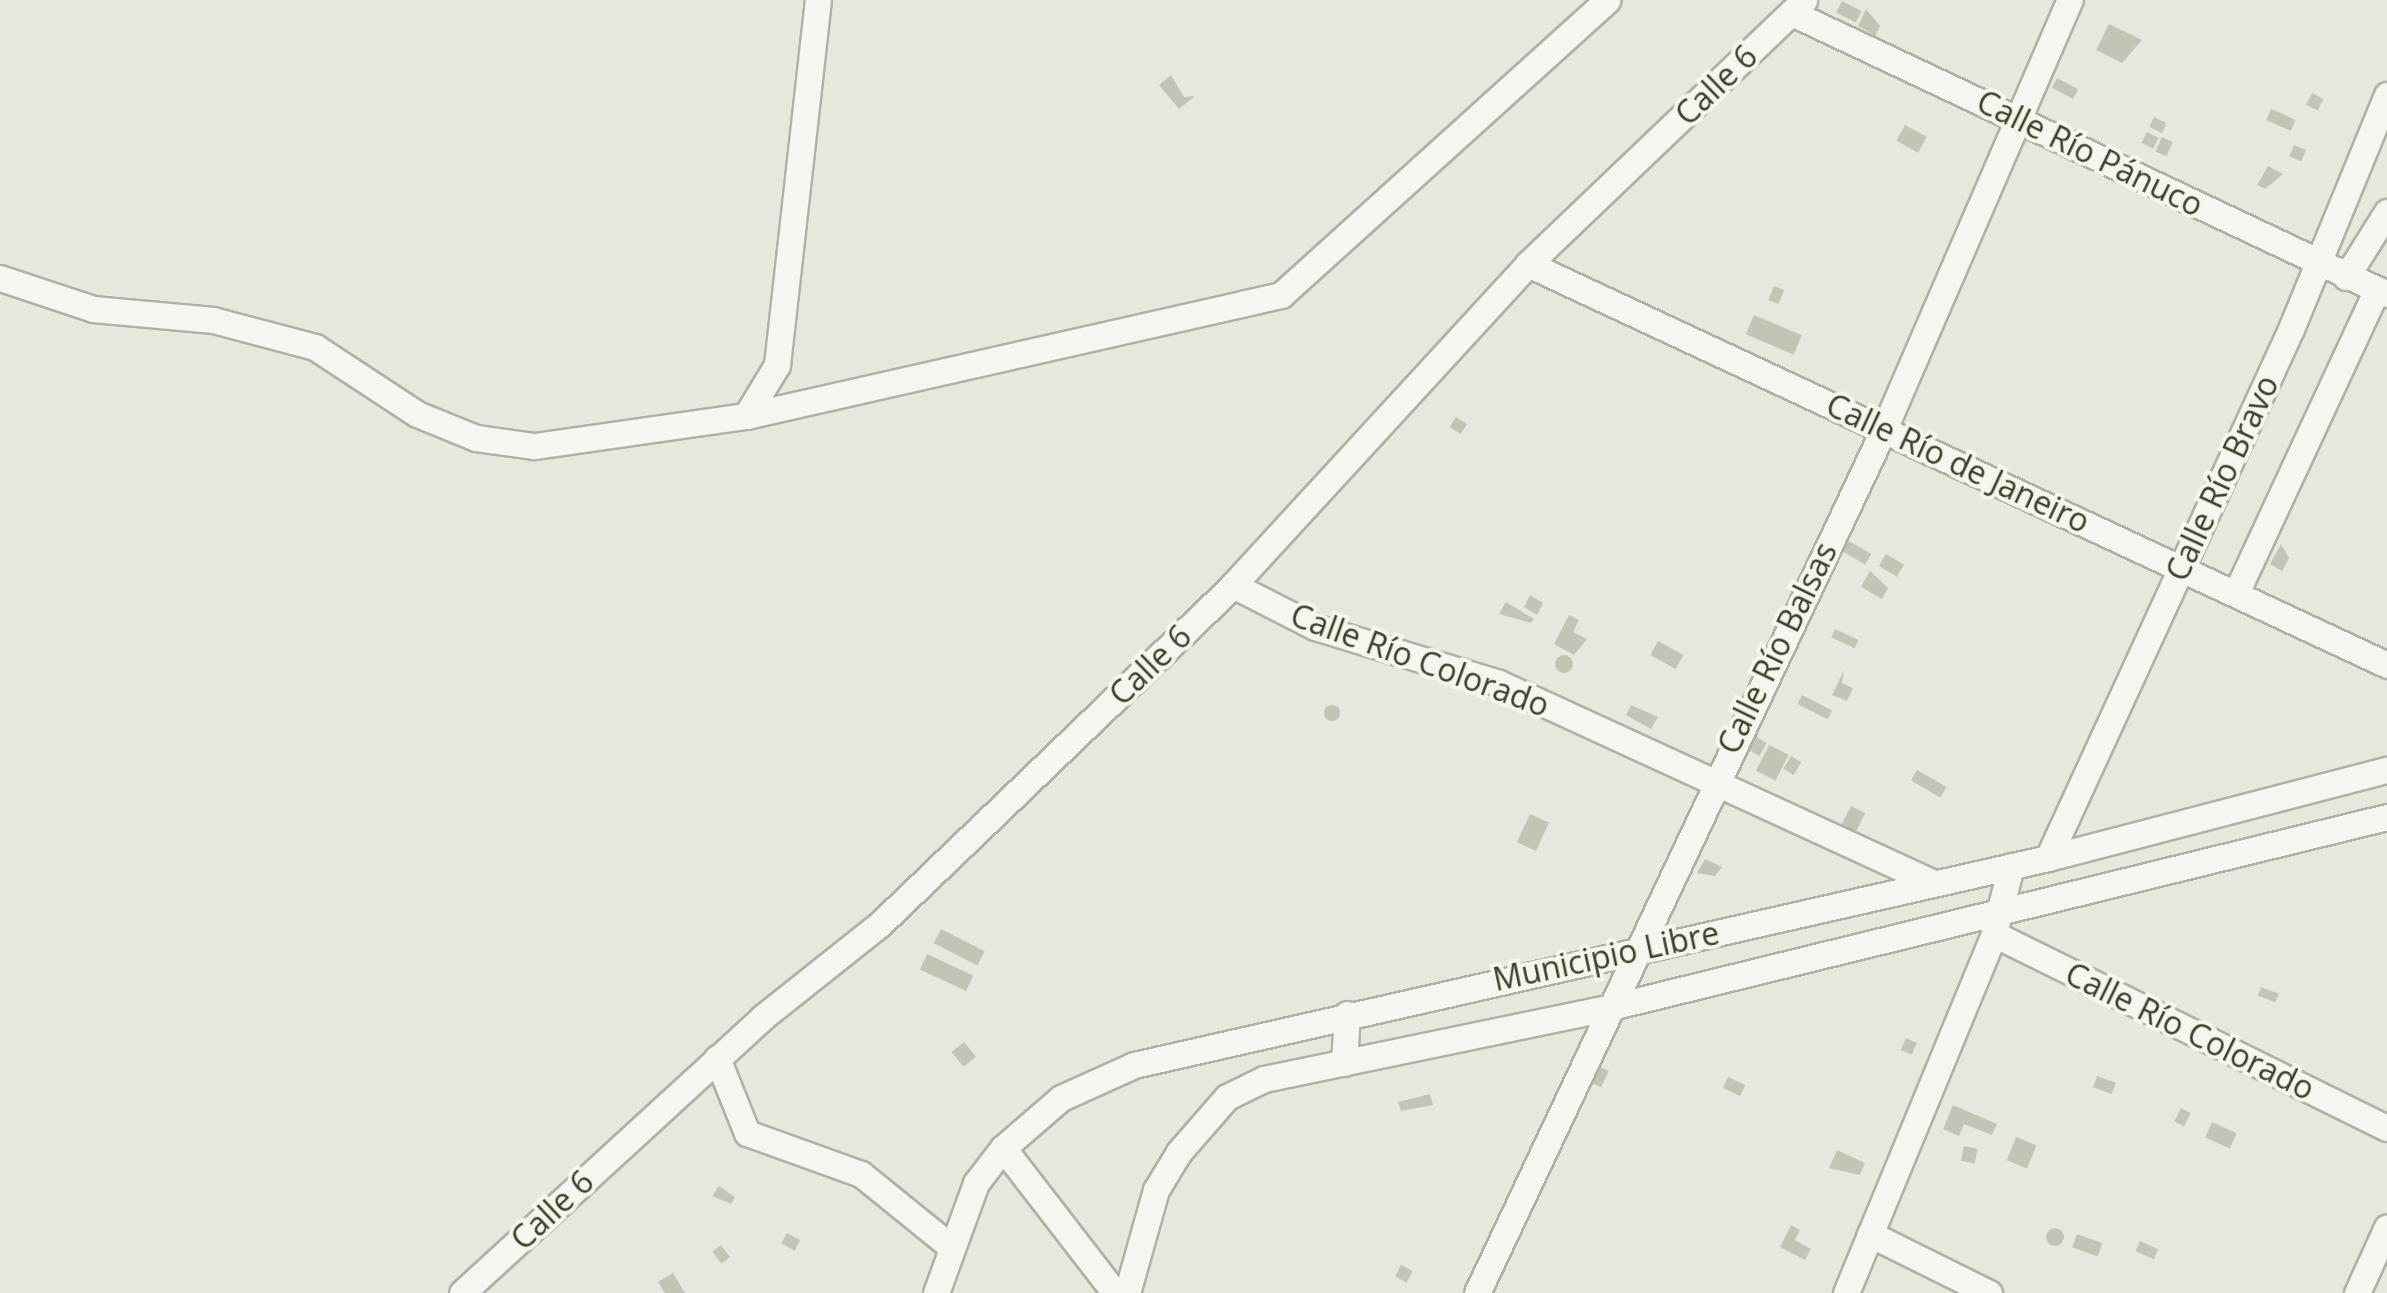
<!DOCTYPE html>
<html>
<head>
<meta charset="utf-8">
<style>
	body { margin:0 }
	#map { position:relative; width:2387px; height:1293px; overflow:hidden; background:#e6e8de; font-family:"Open Sans",sans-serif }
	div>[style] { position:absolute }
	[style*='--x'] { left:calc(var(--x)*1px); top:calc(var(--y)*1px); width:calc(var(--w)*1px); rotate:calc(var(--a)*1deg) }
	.building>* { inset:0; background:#c2c5b5; transform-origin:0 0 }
	.round { border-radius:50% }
	.roads { filter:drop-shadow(2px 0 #afb2a3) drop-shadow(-2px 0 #afb2a3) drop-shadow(0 2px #afb2a3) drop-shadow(0 -2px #afb2a3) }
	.minor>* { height:25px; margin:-12.5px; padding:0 12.5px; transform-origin:12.5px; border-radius:12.5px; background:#f5f6f1 }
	span { translate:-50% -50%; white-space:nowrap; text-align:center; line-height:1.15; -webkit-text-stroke:8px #f4f6ee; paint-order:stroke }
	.street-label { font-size:32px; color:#3a4027 }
</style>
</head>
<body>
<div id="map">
	<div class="building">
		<div style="left:1842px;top:1px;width:22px;height:13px;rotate:27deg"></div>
		<div style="clip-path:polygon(1866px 9px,1880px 26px,1875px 36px,1858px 26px)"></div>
		<div style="clip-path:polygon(2109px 24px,2142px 40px,2122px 63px,2096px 50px)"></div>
		<div style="clip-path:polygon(1171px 75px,1184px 97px,1195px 96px,1179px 109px,1159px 85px)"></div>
		<div style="left:2057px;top:78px;width:24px;height:11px;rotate:28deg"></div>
		<div style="left:2312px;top:93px;width:13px;height:13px;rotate:27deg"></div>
		<div style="left:2271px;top:109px;width:27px;height:12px;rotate:24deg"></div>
		<div style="left:2154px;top:117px;width:14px;height:11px;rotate:25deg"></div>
		<div style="left:1905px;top:125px;width:25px;height:18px;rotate:29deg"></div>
		<div style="left:2147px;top:132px;width:13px;height:12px;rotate:27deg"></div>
		<div style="left:2162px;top:137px;width:12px;height:16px;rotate:24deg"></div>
		<div style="left:2294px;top:145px;width:13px;height:12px;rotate:23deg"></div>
		<div style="clip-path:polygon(2268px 166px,2283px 174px,2265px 189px,2257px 185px)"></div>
		<div style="left:1774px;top:286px;width:11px;height:15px;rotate:22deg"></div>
		<div style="left:1754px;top:315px;width:52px;height:21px;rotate:23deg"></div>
		<div style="left:1456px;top:417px;width:13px;height:12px;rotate:32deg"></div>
		<div style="left:1847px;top:540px;width:28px;height:12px;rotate:30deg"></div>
		<div style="clip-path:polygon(2281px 544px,2289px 558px,2282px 571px,2270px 564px)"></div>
		<div style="left:1886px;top:554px;width:21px;height:14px;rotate:31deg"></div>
		<div style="clip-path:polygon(1870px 571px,1888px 588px,1882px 599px,1861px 587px)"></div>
		<div style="clip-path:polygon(1530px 595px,1543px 603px,1537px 615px,1524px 607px)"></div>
		<div style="clip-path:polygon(1506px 602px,1534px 619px,1531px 623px,1499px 614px)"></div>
		<div style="clip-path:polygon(1569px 615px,1579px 620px,1573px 632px,1587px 639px,1574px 655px,1554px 644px)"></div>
		<div style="left:1835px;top:629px;width:26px;height:9px;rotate:25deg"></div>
		<div style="left:1658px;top:641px;width:29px;height:16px;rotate:29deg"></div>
		<div class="round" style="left:1555px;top:655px;width:18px;height:18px"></div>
		<div style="clip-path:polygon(1844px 670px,1842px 683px,1853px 688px,1847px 701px,1832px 695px)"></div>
		<div style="left:1802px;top:695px;width:34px;height:10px;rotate:27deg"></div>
		<div style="clip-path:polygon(1631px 705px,1658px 717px,1651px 729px,1626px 715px)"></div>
		<div class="round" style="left:1324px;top:705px;width:16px;height:16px"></div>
		<div style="left:1753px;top:735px;width:16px;height:15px;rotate:30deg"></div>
		<div style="left:1769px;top:745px;width:22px;height:29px;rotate:27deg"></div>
		<div style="left:1791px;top:756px;width:12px;height:15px;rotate:31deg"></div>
		<div style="left:1917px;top:770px;width:34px;height:12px;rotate:30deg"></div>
		<div style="left:1851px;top:806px;width:16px;height:33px;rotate:27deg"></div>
		<div style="left:1530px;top:814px;width:21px;height:31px;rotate:25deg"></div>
		<div style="clip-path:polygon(1705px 859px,1722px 867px,1715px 876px,1697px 873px)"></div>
		<div style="left:941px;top:929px;width:49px;height:16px;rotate:27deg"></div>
		<div style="left:927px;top:954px;width:51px;height:17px;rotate:25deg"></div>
		<div style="left:2261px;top:987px;width:19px;height:9px;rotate:21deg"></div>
		<div style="left:1906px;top:1038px;width:12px;height:13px;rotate:24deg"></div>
		<div style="left:964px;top:1042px;width:19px;height:16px;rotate:51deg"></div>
		<div style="left:1596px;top:1065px;width:14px;height:18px;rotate:25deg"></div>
		<div style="left:2097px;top:1076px;width:20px;height:12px;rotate:20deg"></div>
		<div style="left:1728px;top:1077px;width:19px;height:12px;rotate:25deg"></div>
		<div style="clip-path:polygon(1430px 1094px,1433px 1105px,1401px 1111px,1398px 1102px)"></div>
		<div style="clip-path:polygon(1953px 1105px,1997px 1124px,1992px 1135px,1964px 1124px,1959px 1136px,1943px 1129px)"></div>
		<div style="left:2181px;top:1108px;width:11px;height:15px;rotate:27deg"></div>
		<div style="left:2212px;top:1122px;width:27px;height:17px;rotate:24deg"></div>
		<div style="left:2016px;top:1137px;width:22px;height:25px;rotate:22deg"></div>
		<div style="left:1964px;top:1146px;width:14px;height:15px;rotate:12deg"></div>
		<div style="clip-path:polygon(1837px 1150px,1865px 1163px,1860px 1175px,1829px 1168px)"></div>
		<div style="clip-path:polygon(719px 1186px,735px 1197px,731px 1204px,712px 1196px)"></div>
		<div style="clip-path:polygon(1791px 1225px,1800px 1230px,1795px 1240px,1811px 1249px,1805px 1260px,1780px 1247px)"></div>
		<div class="round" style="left:2046px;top:1228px;width:18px;height:18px"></div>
		<div style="left:787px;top:1233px;width:15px;height:12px;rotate:28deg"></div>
		<div style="left:2077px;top:1234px;width:27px;height:14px;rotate:20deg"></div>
		<div style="left:2140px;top:1241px;width:20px;height:11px;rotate:24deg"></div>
		<div style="left:721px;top:1245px;width:15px;height:11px;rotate:53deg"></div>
		<div style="left:1401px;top:1265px;width:13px;height:13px;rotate:27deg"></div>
		<div style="clip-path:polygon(673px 1273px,685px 1293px,665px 1293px,658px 1282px)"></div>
	</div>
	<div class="roads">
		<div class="minor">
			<div style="--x:1792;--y:13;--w:658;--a:25.28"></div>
			<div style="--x:1528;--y:264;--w:948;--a:25.02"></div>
			<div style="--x:2346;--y:277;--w:77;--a:-57.8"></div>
			<div style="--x:0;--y:278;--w:98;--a:18.4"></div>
			<div style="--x:93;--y:309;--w:121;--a:5.2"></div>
			<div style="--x:213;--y:320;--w:106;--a:14.8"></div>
			<div style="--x:315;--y:347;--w:122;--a:33.3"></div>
			<div style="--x:417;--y:414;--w:64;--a:22.1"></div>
			<div style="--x:476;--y:438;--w:59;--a:7.9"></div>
			<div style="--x:534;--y:446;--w:214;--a:-8.1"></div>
			<div style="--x:746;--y:416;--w:549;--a:-12.74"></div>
			<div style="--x:1281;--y:295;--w:440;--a:-42.1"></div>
			<div style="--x:746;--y:416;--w:60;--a:-58.7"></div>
			<div style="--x:777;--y:365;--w:367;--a:-83.6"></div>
			<div style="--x:1233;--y:585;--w:92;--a:27.1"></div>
			<div style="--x:1315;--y:627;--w:192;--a:16.9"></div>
			<div style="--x:1499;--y:683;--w:479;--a:24.7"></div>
			<div style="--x:2236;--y:593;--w:335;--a:-65.1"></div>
			<div style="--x:2048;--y:858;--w:582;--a:-65.33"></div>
			<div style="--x:2291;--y:329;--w:253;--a:-67.7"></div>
			<div style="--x:1994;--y:934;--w:438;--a:26.3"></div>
			<div style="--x:717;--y:1058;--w:81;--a:68.2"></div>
			<div style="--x:747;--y:1133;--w:121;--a:19.8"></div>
			<div style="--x:861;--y:1174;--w:114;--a:39"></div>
			<div style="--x:1344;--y:1063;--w:49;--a:-86.5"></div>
			<div style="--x:1003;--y:1148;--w:183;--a:52.3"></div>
			<div style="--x:1870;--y:1234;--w:133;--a:26.4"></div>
			<div style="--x:462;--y:1293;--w:408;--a:-42.5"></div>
			<div style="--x:763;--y:1017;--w:149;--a:-38.5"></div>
			<div style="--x:880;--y:924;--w:489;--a:-43.8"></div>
			<div style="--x:1233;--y:585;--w:436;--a:-47.4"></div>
			<div style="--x:1528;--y:264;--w:382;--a:-43.7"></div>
			<div style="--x:936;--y:1293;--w:117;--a:-70"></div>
			<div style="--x:976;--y:1183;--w:44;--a:-52.4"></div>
			<div style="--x:1003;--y:1148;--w:77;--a:-40.8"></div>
			<div style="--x:1061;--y:1098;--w:80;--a:-24.3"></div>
			<div style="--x:1134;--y:1065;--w:937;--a:-12.76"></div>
			<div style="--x:2048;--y:858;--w:350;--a:-14.6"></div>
			<div style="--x:1127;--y:1293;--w:107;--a:-74.3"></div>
			<div style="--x:1156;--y:1190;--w:44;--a:-58.8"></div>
			<div style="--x:1179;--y:1152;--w:73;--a:-48.9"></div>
			<div style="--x:1227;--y:1097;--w:41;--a:-25.9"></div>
			<div style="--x:1264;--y:1079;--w:354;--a:-11.7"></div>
			<div style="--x:1611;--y:1007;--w:799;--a:-13.76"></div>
			<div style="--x:1477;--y:1293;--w:955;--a:-64.78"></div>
			<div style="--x:1884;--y:429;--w:468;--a:-66.6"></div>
			<div style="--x:1846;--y:1293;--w:388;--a:-67.6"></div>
			<div style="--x:1994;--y:934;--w:70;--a:-76"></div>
			<div style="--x:2357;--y:1293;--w:72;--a:-65.6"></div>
		</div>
	</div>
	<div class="street-label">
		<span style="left:1716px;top:85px;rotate:-44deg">Calle 6</span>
		<span style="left:2090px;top:153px;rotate:26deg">Calle Río Pánuco</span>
		<span style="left:1958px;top:463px;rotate:25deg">Calle Río de Janeiro</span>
		<span style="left:2222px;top:478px;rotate:-65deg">Calle Río Bravo</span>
		<span style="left:1777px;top:648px;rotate:-64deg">Calle Río Balsas</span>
		<span style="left:1420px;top:660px;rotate:20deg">Calle Río Colorado</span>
		<span style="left:1150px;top:665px;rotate:-44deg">Calle 6</span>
		<span style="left:1606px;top:956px;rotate:-12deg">Municipio Libre</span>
		<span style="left:2190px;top:1031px;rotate:26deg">Calle Río Colorado</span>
		<span style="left:552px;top:1210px;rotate:-43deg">Calle 6</span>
	</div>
</div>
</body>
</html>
